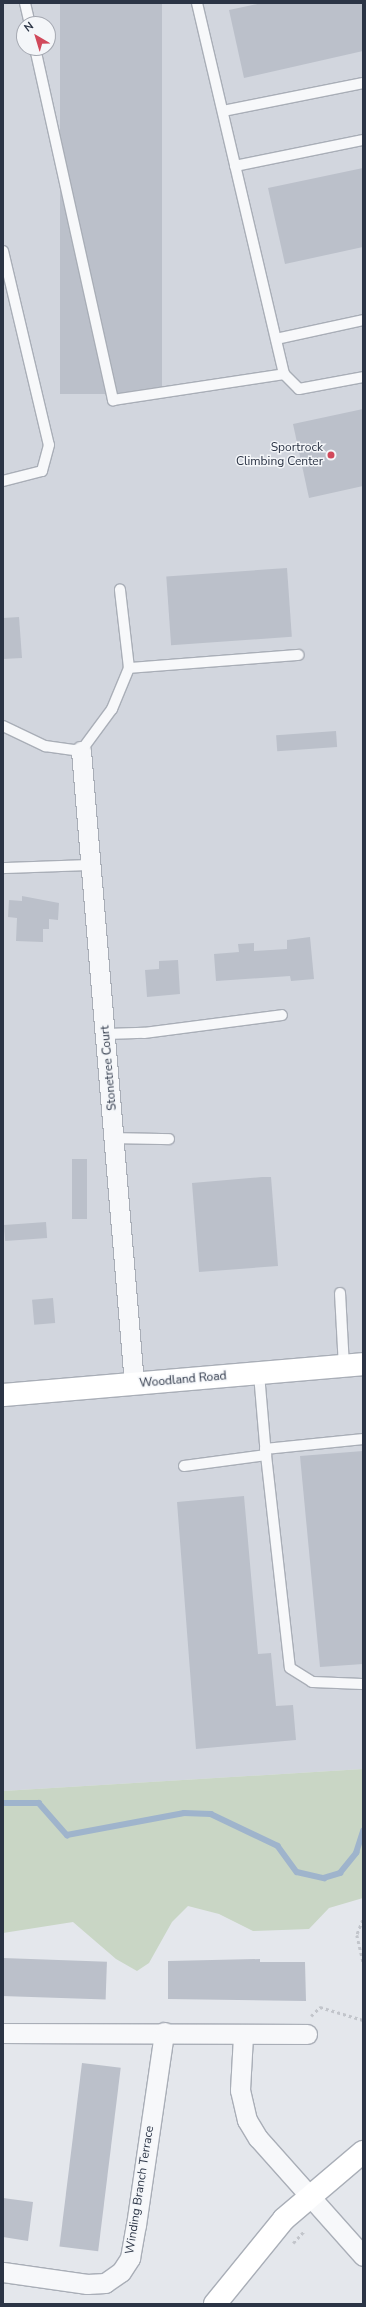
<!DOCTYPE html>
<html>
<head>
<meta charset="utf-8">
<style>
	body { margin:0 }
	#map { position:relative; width:366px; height:2307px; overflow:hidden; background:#e4e7ec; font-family:"Nunito Sans",sans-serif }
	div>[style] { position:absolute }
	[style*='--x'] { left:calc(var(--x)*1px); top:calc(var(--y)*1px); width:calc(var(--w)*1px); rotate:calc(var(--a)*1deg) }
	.built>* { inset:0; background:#d2d6de }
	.green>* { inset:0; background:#c9d6c5 }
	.stream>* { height:5.5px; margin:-2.75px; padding:0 2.75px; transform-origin:2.75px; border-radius:2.75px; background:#9fb4cc }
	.building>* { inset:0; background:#bbc0ca; transform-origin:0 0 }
	.path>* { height:2.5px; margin-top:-1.25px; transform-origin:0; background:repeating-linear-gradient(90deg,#c2c5cb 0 3px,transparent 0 6px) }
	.roads { filter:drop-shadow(1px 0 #a9aeb7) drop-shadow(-1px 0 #a9aeb7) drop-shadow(0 1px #a9aeb7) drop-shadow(0 -1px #a9aeb7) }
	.lane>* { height:10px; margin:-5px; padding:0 5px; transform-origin:5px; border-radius:5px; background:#f7f8fa }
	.street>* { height:19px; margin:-9.5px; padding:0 9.5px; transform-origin:9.5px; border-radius:9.5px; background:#f7f8fa }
	.secondary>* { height:22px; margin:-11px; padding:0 11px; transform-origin:11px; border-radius:11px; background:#fff }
	.dots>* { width:11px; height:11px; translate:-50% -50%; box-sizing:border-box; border:2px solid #f4f6f9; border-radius:50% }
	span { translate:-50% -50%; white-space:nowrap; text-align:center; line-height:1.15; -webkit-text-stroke:3px #f4f6f9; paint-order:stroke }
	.poi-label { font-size:12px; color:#2b3445 }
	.right { translate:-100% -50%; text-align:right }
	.street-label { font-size:12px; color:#2b3445 }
	.frame { position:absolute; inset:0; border:4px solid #2b3445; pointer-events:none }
	.north { position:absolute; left:16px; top:16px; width:40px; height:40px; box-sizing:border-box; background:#f4f6f9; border:1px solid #a4a8b1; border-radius:50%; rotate:322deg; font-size:11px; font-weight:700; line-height:16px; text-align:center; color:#2b3445 }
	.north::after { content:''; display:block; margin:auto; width:14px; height:18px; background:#d1495b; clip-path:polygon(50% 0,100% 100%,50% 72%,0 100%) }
</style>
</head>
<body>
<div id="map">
	<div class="built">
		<div style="clip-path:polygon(evenodd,3px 3px,363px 3px,363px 1769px,3px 1791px,3px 3px,24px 24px,48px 24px,48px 48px,24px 48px,24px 24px)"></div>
	</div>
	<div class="green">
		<div style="clip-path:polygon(363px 1769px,363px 1898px,329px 1908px,309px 1929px,253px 1931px,219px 1914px,188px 1906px,172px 1922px,149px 1963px,137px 1971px,116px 1959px,73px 1922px,3px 1933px,3px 1791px)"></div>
	</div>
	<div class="stream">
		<div style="--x:3;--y:1803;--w:36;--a:0"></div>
		<div style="--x:39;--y:1803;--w:43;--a:48.8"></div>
		<div style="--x:67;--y:1835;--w:119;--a:-10.6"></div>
		<div style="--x:184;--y:1813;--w:27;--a:2"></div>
		<div style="--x:211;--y:1814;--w:74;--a:25.5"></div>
		<div style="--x:278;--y:1846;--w:32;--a:54"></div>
		<div style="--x:297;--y:1872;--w:28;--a:13"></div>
		<div style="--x:324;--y:1878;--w:17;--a:-17"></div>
		<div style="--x:340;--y:1873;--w:26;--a:-51"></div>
		<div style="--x:356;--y:1853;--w:23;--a:-72"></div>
	</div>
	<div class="building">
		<div style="left:60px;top:3px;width:102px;height:391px"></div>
		<div style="clip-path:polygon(262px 3px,363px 3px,363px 51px,244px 78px,229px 10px)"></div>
		<div style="clip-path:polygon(363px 168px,363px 247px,285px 264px,268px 188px)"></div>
		<div style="clip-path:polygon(363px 409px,363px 486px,309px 498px,293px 424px)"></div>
		<div style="left:287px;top:568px;width:69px;height:121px;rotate:86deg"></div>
		<div style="clip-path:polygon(19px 617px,22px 658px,3px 659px,3px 618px)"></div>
		<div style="left:336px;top:731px;width:16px;height:60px;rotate:86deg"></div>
		<div style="clip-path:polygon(22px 896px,59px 903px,58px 920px,49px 919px,49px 929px,43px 929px,43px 942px,16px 941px,17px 918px,8px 917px,9px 900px,22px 901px)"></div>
		<div style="clip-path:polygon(310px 937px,314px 979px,291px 981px,290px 976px,216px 981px,214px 954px,239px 952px,238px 944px,254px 943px,254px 951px,287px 949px,287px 940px)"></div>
		<div style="clip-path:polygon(178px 960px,180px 994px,147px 997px,145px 970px,159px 969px,159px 961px)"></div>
		<div style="left:72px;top:1159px;width:15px;height:60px"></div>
		<div style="clip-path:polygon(262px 1177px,271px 1177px,278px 1266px,199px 1272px,192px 1183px)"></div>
		<div style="left:46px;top:1222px;width:16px;height:42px;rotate:86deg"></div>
		<div style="left:53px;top:1298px;width:25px;height:21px;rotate:85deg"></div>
		<div style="clip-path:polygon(363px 1451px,363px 1664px,320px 1667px,300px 1456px)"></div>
		<div style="clip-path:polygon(244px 1496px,258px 1654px,271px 1653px,276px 1706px,293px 1705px,296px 1740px,196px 1749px,177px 1502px)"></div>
		<div style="left:3px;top:1958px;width:104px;height:38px;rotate:2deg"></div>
		<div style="clip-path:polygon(260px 1959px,260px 1962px,305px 1962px,306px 2001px,168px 1999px,168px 1961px)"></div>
		<div style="left:82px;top:2063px;width:39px;height:185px;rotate:7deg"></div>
		<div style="clip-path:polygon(3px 2198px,33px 2202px,28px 2241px,3px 2237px)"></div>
	</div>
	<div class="path">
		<div style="--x:363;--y:1920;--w:16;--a:112"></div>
		<div style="--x:357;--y:1935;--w:28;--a:77"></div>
		<div style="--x:311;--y:2016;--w:13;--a:-45"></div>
		<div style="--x:320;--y:2007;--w:45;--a:16.8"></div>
		<div style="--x:293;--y:2243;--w:16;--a:-47"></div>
	</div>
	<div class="roads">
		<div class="lane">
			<div style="--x:25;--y:3;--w:22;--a:77"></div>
			<div style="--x:35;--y:48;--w:361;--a:77.5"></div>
			<div style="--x:113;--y:400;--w:173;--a:-8.6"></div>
			<div style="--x:284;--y:374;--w:381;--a:-103.2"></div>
			<div style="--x:223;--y:111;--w:143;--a:-11.3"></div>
			<div style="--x:235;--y:166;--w:131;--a:-11.5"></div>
			<div style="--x:3;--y:251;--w:199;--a:76.7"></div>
			<div style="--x:49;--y:445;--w:27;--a:105"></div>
			<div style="--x:42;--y:471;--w:40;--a:165.6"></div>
			<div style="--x:276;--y:339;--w:89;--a:-12.3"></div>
			<div style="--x:284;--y:374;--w:21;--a:45"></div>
			<div style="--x:299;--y:389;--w:65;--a:-10.6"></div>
			<div style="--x:129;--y:668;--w:170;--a:-4.4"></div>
			<div style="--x:3;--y:726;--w:47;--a:25.5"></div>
			<div style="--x:45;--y:746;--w:36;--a:8"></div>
			<div style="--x:81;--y:751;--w:52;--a:-53.6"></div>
			<div style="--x:112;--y:709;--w:44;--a:-67.5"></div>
			<div style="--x:129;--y:668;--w:79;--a:-96.6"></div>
			<div style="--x:3;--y:868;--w:88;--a:-2"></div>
			<div style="--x:106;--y:1034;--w:38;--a:-2"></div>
			<div style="--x:144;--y:1033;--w:139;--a:-7.4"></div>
			<div style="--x:115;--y:1138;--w:54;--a:1.1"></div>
			<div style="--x:340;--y:1293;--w:74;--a:86.9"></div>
			<div style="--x:259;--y:1374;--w:81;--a:85.1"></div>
			<div style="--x:265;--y:1449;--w:99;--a:-5.8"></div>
			<div style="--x:184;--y:1466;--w:83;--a:-7.6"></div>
			<div style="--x:266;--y:1455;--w:214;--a:83.6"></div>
			<div style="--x:290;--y:1668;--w:26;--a:32"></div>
			<div style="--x:312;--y:1682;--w:51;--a:2.2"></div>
		</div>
		<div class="street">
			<div style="--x:81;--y:751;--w:635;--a:85.21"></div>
			<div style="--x:3;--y:2033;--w:304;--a:0.2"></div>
			<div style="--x:243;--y:2036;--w:54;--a:93.2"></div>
			<div style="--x:240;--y:2090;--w:31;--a:77"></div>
			<div style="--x:247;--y:2120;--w:21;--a:59"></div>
			<div style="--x:258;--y:2138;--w:158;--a:48.3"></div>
			<div style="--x:3;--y:2272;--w:85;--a:8.1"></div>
			<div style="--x:87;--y:2284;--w:18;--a:-3"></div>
			<div style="--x:105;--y:2283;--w:19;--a:-35"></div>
			<div style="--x:121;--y:2272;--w:17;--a:-57"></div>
			<div style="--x:130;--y:2258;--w:34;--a:-80"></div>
			<div style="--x:136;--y:2225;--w:195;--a:-81.7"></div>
		</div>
		<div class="secondary">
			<div style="--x:3;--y:1395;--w:361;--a:-4.9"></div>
			<div style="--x:215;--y:2304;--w:109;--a:-50.9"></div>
			<div style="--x:284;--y:2219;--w:104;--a:-40.3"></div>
		</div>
	</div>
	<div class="dots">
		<div style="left:331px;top:455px;background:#d1495b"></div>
	</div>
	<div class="poi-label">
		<span class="right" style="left:323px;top:455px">Sportrock<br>Climbing Center</span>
	</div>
	<div class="street-label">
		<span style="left:109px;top:1068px;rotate:-95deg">Stonetree Court</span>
		<span style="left:183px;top:1380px;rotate:-5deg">Woodland Road</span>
		<span style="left:140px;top:2190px;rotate:-81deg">Winding Branch Terrace</span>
	</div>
	<div class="frame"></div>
	<div class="north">N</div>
</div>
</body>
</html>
